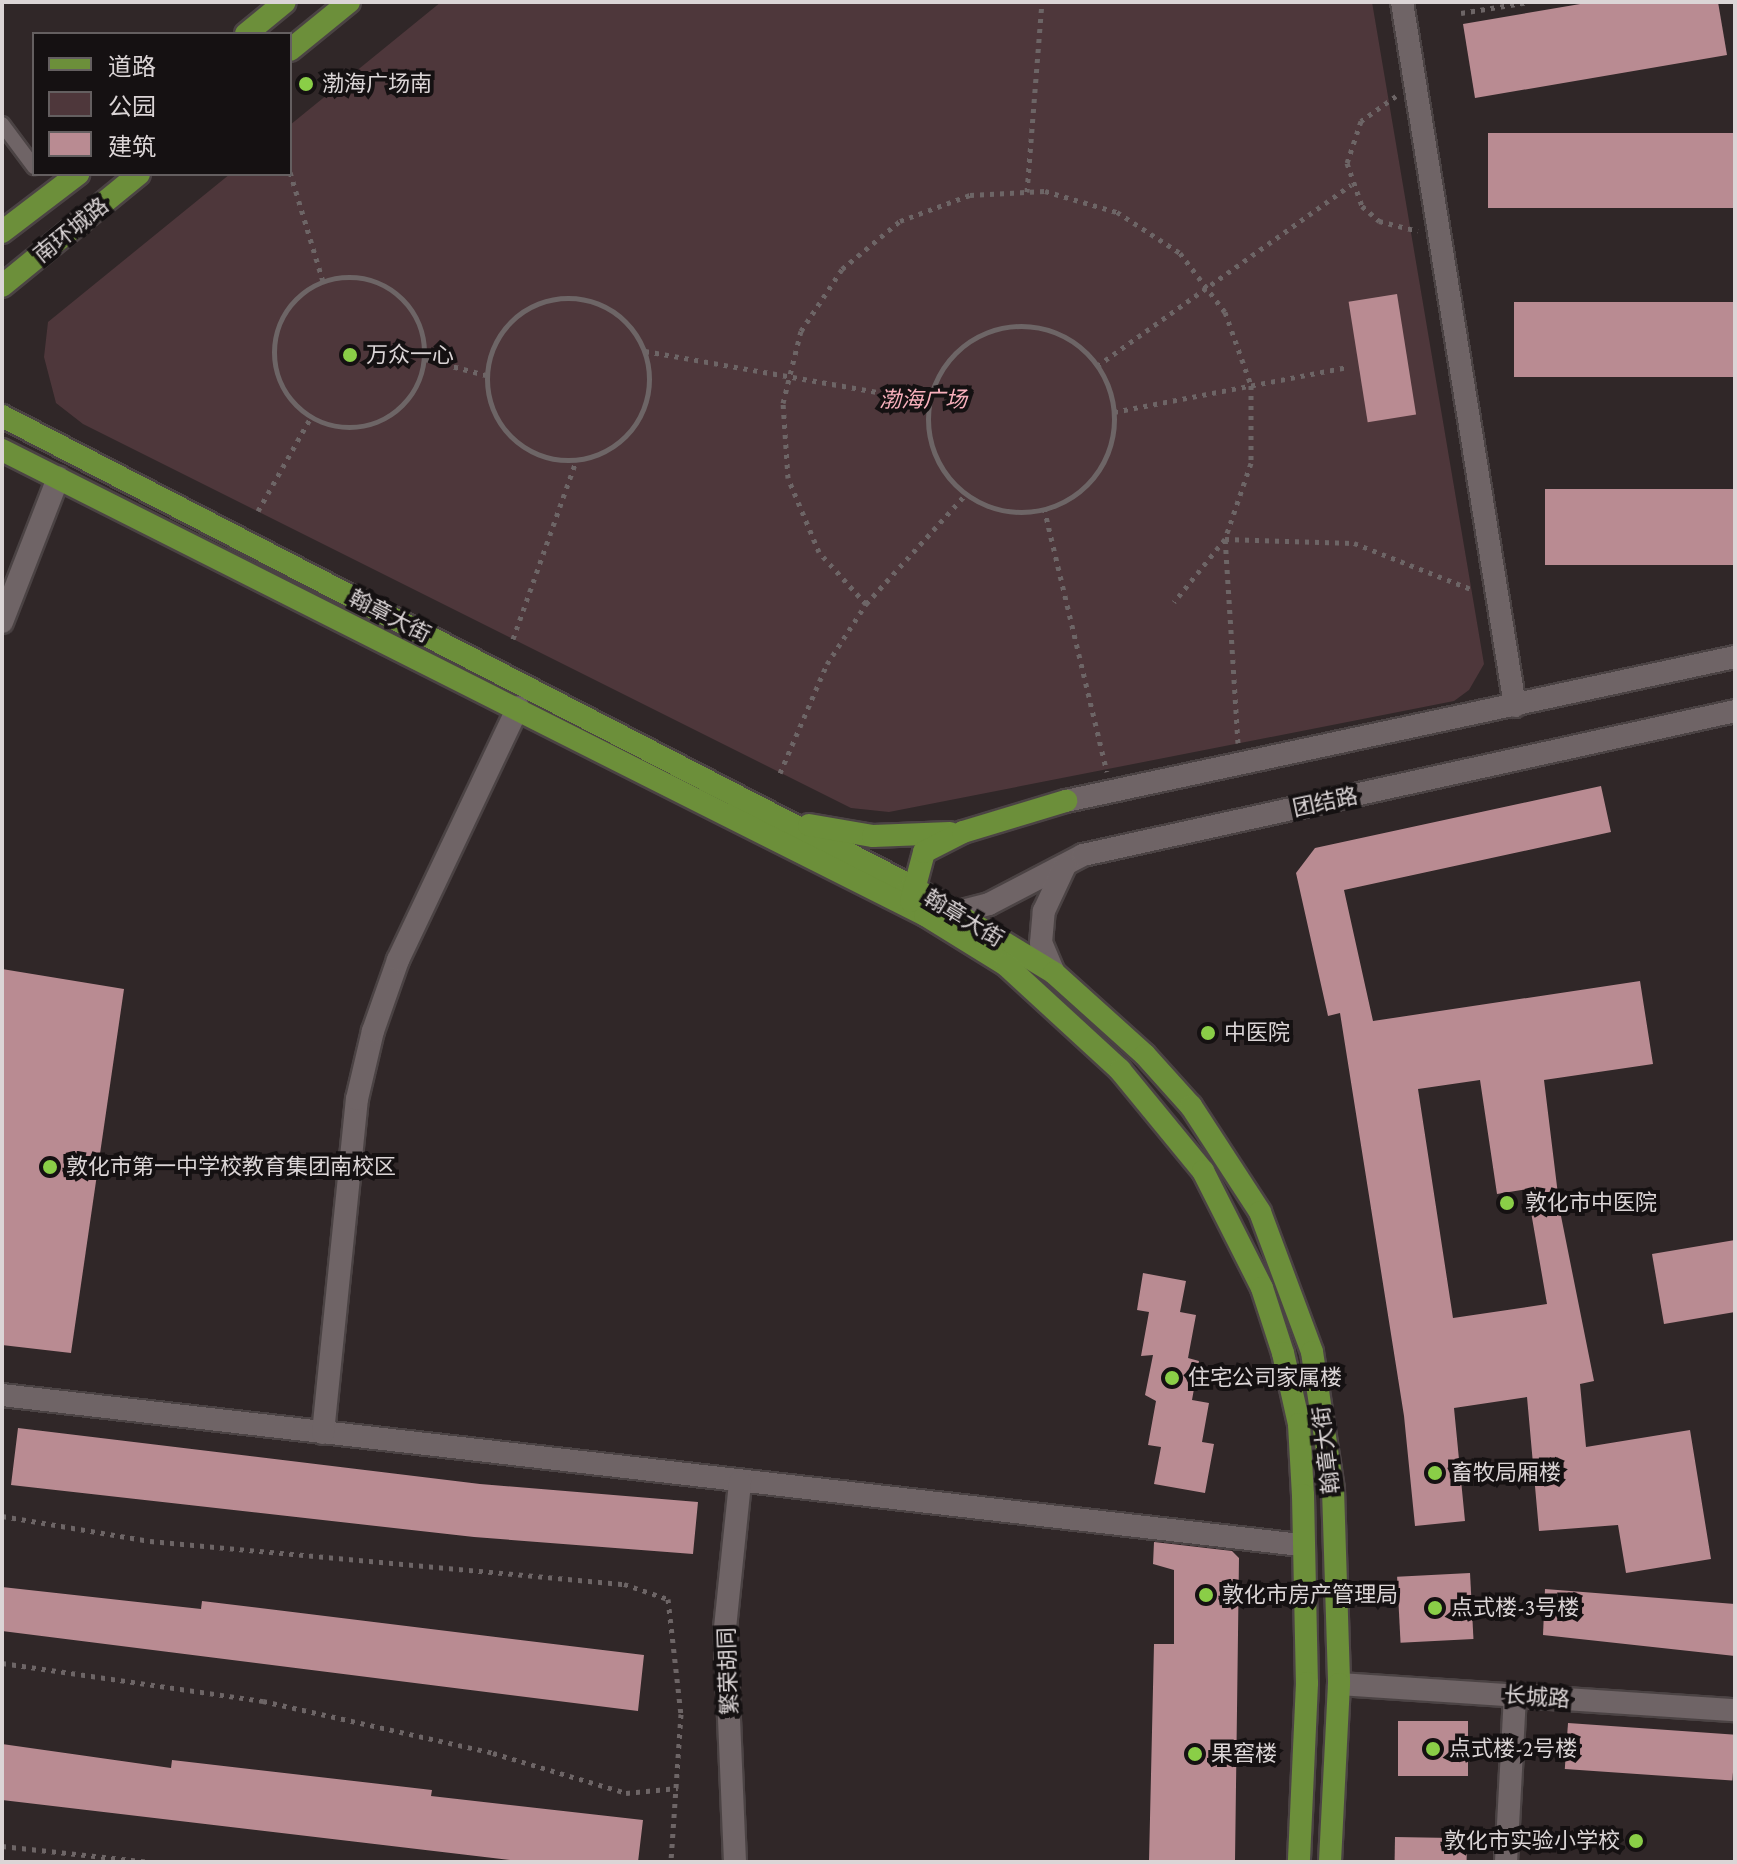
<!DOCTYPE html>
<html>
<head>
<meta charset="utf-8">
<style>
	body { margin:0 }
	#map { position:relative; width:1737px; height:1864px; overflow:hidden; background:#302728; font-family:"Crimson Pro","Noto Sans SC",serif }
	div>[style] { position:absolute }
	[style*='--x'] { left:calc(var(--x)*1px); top:calc(var(--y)*1px); width:calc(var(--w)*1px); rotate:calc(var(--a)*1deg) }
	.green>* { inset:0; background:#4e373b }
	.building>* { inset:0; background:#b98b92; transform-origin:0 0 }
	.path>* { height:5px; margin-top:-2.5px; transform-origin:0; background:repeating-linear-gradient(90deg,#6d6566 0 4px,transparent 0 10px) }
	.path>.ring { margin:-2.5px; padding:0; box-sizing:content-box; background:none; border:5px solid #6d6566; border-radius:50% }
	.roads { filter:drop-shadow(2px 0 #4b4344) drop-shadow(-2px 0 #4b4344) drop-shadow(0 2px #4b4344) drop-shadow(0 -2px #4b4344) }
	.service>* { height:14px; margin:-7px; padding:0 7px; transform-origin:7px; border-radius:7px; background:#6f6466 }
	.minor>* { height:22px; margin:-11px; padding:0 11px; transform-origin:11px; border-radius:11px; background:#6f6466 }
	.secondary>* { height:22px; margin:-11px; padding:0 11px; transform-origin:11px; border-radius:11px; background:#6f6466 }
	.primary>* { height:22px; margin:-11px; padding:0 11px; transform-origin:11px; border-radius:11px; background:#6c8f3a }
	.dots>* { width:22px; height:22px; translate:-50% -50%; box-sizing:border-box; border:4px solid #151112; border-radius:50% }
	span { translate:-50% -50%; white-space:nowrap; text-align:center; line-height:1.15; -webkit-text-stroke:8px #151112; paint-order:stroke }
	.poi-label { font-size:22px; color:#dbd5d6 }
	.left { translate:0 -50%; text-align:left }
	.right { translate:-100% -50%; text-align:right }
	.street-label { font-size:22px; color:#dbd5d6 }
	.park-label { font-size:22px; color:#f8b0bc; font-style:italic }
	.frame { position:absolute; inset:0; border:4px solid #dbd5d6; pointer-events:none }
	.legend { position:absolute; left:32px; top:32px; width:260px; height:144px; box-sizing:border-box; background:#151112; border:2px solid #645f60; margin:0; padding:10px 14px; list-style:none; font-size:24px; color:#dbd5d6 }
	.legend li { display:flex; align-items:center; gap:16px; height:40px }
	.legend b { width:40px; border:2px solid #645f60 }
</style>
</head>
<body>
<div id="map">
	<div class="green">
		<div style="clip-path:polygon(441px 2px,1372px 2px,1484px 664px,1469px 690px,1454px 701px,889px 812px,851px 808px,83px 424px,56px 403px,44px 357px,48px 322px,230px 174px,290px 174px,290px 125px)"></div>
	</div>
	<div class="building">
		<div style="clip-path:polygon(1592px 2px,1718px 2px,1727px 55px,1475px 98px,1463px 24px)"></div>
		<div style="left:1735px;top:133px;width:75px;height:247px;rotate:90deg"></div>
		<div style="left:1397px;top:294px;width:122px;height:49px;rotate:81deg"></div>
		<div style="left:1735px;top:302px;width:75px;height:221px;rotate:90deg"></div>
		<div style="left:1735px;top:489px;width:76px;height:190px;rotate:90deg"></div>
		<div style="clip-path:polygon(evenodd,1601px 786px,1611px 832px,1344px 890px,1373px 1021px,1640px 981px,1653px 1064px,1544px 1080px,1560px 1211px,1594px 1381px,1580px 1384px,1586px 1447px,1690px 1430px,1711px 1559px,1626px 1573px,1618px 1525px,1539px 1531px,1527px 1397px,1454px 1408px,1465px 1521px,1415px 1526px,1404px 1416px,1340px 1013px,1328px 1016px,1296px 873px,1315px 848px,1601px 786px,1480px 1080px,1497px 1194px,1527px 1189px,1547px 1304px,1453px 1318px,1418px 1089px,1480px 1080px)"></div>
		<div style="clip-path:polygon(2px 969px,124px 989px,71px 1353px,2px 1345px)"></div>
		<div style="clip-path:polygon(1735px 1240px,1735px 1312px,1664px 1324px,1652px 1254px)"></div>
		<div style="clip-path:polygon(1143px 1273px,1186px 1281px,1180px 1312px,1196px 1315px,1188px 1358px,1199px 1361px,1192px 1400px,1209px 1403px,1202px 1442px,1214px 1444px,1205px 1493px,1154px 1484px,1161px 1447px,1148px 1445px,1156px 1401px,1145px 1395px,1153px 1355px,1141px 1356px,1149px 1312px,1137px 1310px)"></div>
		<div style="clip-path:polygon(18px 1428px,480px 1484px,698px 1502px,693px 1554px,474px 1537px,11px 1485px)"></div>
		<div style="clip-path:polygon(1154px 1542px,1232px 1551px,1239px 1558px,1235px 1862px,1149px 1862px,1154px 1644px,1174px 1644px,1174px 1570px,1153px 1564px)"></div>
		<div style="left:1470px;top:1573px;width:66px;height:73px;rotate:87deg"></div>
		<div style="clip-path:polygon(2px 1587px,201px 1609px,202px 1601px,644px 1655px,638px 1711px,2px 1631px)"></div>
		<div style="clip-path:polygon(1545px 1589px,1735px 1604px,1735px 1656px,1543px 1635px)"></div>
		<div style="left:1398px;top:1721px;width:70px;height:55px"></div>
		<div style="left:1568px;top:1723px;width:168px;height:46px;rotate:4deg"></div>
		<div style="clip-path:polygon(2px 1744px,171px 1768px,172px 1760px,432px 1790px,431px 1796px,643px 1820px,638px 1862px,528px 1862px,2px 1800px)"></div>
		<div style="left:1395px;top:1837px;width:72px;height:25px;rotate:1deg"></div>
	</div>
	<div class="path">
		<div style="--x:1461;--y:13;--w:68;--a:-9.3"></div>
		<div style="--x:1396;--y:96;--w:43;--a:144.5"></div>
		<div style="--x:1361;--y:121;--w:44;--a:108.4"></div>
		<div style="--x:1347;--y:163;--w:46;--a:70.8"></div>
		<div style="--x:1362;--y:206;--w:23;--a:41"></div>
		<div style="--x:1379;--y:221;--w:40;--a:14.4"></div>
		<div style="--x:290;--y:172;--w:114;--a:73.2"></div>
		<div style="--x:1027;--y:192;--w:191;--a:-85.5"></div>
		<div class="ring" style="left:274px;top:277px;width:145px;height:145px"></div>
		<div class="ring" style="left:487px;top:298px;width:157px;height:157px"></div>
		<div class="ring" style="left:928px;top:326px;width:181px;height:181px"></div>
		<div style="--x:645;--y:351;--w:289;--a:10"></div>
		<div style="--x:425;--y:359;--w:63;--a:14.7"></div>
		<div style="--x:1097;--y:366;--w:312;--a:-35.5"></div>
		<div style="--x:1114;--y:412;--w:238;--a:-10.9"></div>
		<div style="--x:1044;--y:508;--w:271;--a:76.6"></div>
		<div style="--x:258;--y:511;--w:108;--a:-60.6"></div>
		<div style="--x:866;--y:604;--w:70;--a:-132.1"></div>
		<div style="--x:819;--y:552;--w:80;--a:-112.7"></div>
		<div style="--x:788;--y:478;--w:75;--a:-93.8"></div>
		<div style="--x:783;--y:403;--w:74;--a:-76"></div>
		<div style="--x:801;--y:331;--w:74;--a:-56.5"></div>
		<div style="--x:842;--y:269;--w:75;--a:-39.6"></div>
		<div style="--x:900;--y:221;--w:75;--a:-20.4"></div>
		<div style="--x:970;--y:195;--w:75;--a:-3.1"></div>
		<div style="--x:1045;--y:191;--w:75;--a:16.3"></div>
		<div style="--x:1117;--y:212;--w:75;--a:33.1"></div>
		<div style="--x:1180;--y:253;--w:74;--a:52.7"></div>
		<div style="--x:1225;--y:312;--w:77;--a:70.4"></div>
		<div style="--x:1251;--y:385;--w:78;--a:90"></div>
		<div style="--x:1251;--y:463;--w:80;--a:108.9"></div>
		<div style="--x:1225;--y:539;--w:81;--a:129"></div>
		<div style="--x:513;--y:639;--w:189;--a:-70.5"></div>
		<div style="--x:1238;--y:743;--w:204;--a:-93.6"></div>
		<div style="--x:1225;--y:539;--w:129;--a:1.8"></div>
		<div style="--x:1354;--y:543;--w:126;--a:21.5"></div>
		<div style="--x:780;--y:773;--w:119;--a:-66.7"></div>
		<div style="--x:827;--y:664;--w:72;--a:-57"></div>
		<div style="--x:866;--y:604;--w:150;--a:-47.7"></div>
		<div style="--x:2;--y:1516;--w:150;--a:9.6"></div>
		<div style="--x:150;--y:1541;--w:476;--a:5.2"></div>
		<div style="--x:624;--y:1584;--w:46;--a:18.8"></div>
		<div style="--x:668;--y:1599;--w:116;--a:83.6"></div>
		<div style="--x:681;--y:1714;--w:148;--a:93.9"></div>
		<div style="--x:2;--y:1663;--w:264;--a:8.3"></div>
		<div style="--x:263;--y:1701;--w:236;--a:12.7"></div>
		<div style="--x:493;--y:1753;--w:139;--a:16.7"></div>
		<div style="--x:626;--y:1793;--w:52;--a:-5.5"></div>
		<div style="--x:2;--y:1846;--w:149;--a:6.2"></div>
	</div>
	<div class="roads">
		<div class="service">
			<div style="--x:2;--y:124;--w:54;--a:53.3"></div>
		</div>
		<div class="minor">
			<div style="--x:1402;--y:2;--w:713;--a:80.88"></div>
			<div style="--x:2;--y:622;--w:155;--a:-68.7"></div>
			<div style="--x:2;--y:1395;--w:1308;--a:6.59"></div>
			<div style="--x:323;--y:1433;--w:336;--a:-84.2"></div>
			<div style="--x:357;--y:1099;--w:70;--a:-76.8"></div>
			<div style="--x:373;--y:1031;--w:75;--a:-70.6"></div>
			<div style="--x:398;--y:960;--w:280;--a:-64.6"></div>
			<div style="--x:1339;--y:1684;--w:397;--a:3.8"></div>
			<div style="--x:735;--y:1862;--w:234;--a:-92.4"></div>
			<div style="--x:725;--y:1628;--w:147;--a:-84.1"></div>
			<div style="--x:1506;--y:1862;--w:166;--a:-86.9"></div>
		</div>
		<div class="secondary">
			<div style="--x:1066;--y:801;--w:684;--a:-12.15"></div>
			<div style="--x:947;--y:915;--w:43;--a:-14.7"></div>
			<div style="--x:989;--y:904;--w:106;--a:-27.5"></div>
			<div style="--x:1083;--y:855;--w:668;--a:-12.45"></div>
			<div style="--x:1054;--y:973;--w:33;--a:-113"></div>
			<div style="--x:1041;--y:943;--w:32;--a:-85"></div>
			<div style="--x:1044;--y:911;--w:50;--a:-65"></div>
		</div>
		<div class="primary">
			<div style="--x:246;--y:34;--w:50;--a:-39.4"></div>
			<div style="--x:290;--y:50;--w:76;--a:-39.1"></div>
			<div style="--x:2;--y:232;--w:96;--a:-37.3"></div>
			<div style="--x:2;--y:286;--w:177;--a:-39.3"></div>
			<div style="--x:2;--y:416;--w:1023;--a:27.34"></div>
			<div style="--x:911;--y:886;--w:167;--a:31.3"></div>
			<div style="--x:1054;--y:973;--w:122;--a:42"></div>
			<div style="--x:1145;--y:1055;--w:69;--a:48"></div>
			<div style="--x:1191;--y:1106;--w:126;--a:56.9"></div>
			<div style="--x:1260;--y:1212;--w:149;--a:69.6"></div>
			<div style="--x:1312;--y:1352;--w:139;--a:81.3"></div>
			<div style="--x:1333;--y:1489;--w:195;--a:88.2"></div>
			<div style="--x:1339;--y:1684;--w:178;--a:92.9"></div>
			<div style="--x:2;--y:450;--w:1034;--a:26.74"></div>
			<div style="--x:925;--y:915;--w:95;--a:31.7"></div>
			<div style="--x:1006;--y:965;--w:155;--a:42.6"></div>
			<div style="--x:1120;--y:1070;--w:131;--a:50.6"></div>
			<div style="--x:1203;--y:1171;--w:131;--a:63.2"></div>
			<div style="--x:1262;--y:1288;--w:68;--a:72.1"></div>
			<div style="--x:1283;--y:1353;--w:73;--a:77.3"></div>
			<div style="--x:1299;--y:1424;--w:71;--a:86.8"></div>
			<div style="--x:1303;--y:1495;--w:188;--a:88.8"></div>
			<div style="--x:1307;--y:1683;--w:179;--a:92.6"></div>
			<div style="--x:809;--y:825;--w:65;--a:9.8"></div>
			<div style="--x:873;--y:836;--w:77;--a:-2.2"></div>
			<div style="--x:911;--y:901;--w:51;--a:-75.1"></div>
			<div style="--x:924;--y:852;--w:44;--a:-27.1"></div>
			<div style="--x:963;--y:832;--w:108;--a:-16.8"></div>
		</div>
	</div>
	<div class="dots">
		<div style="left:306px;top:84px;background:#8ace47"></div>
		<div style="left:350px;top:355px;background:#8ace47"></div>
		<div style="left:1208px;top:1033px;background:#8ace47"></div>
		<div style="left:50px;top:1167px;background:#8ace47"></div>
		<div style="left:1507px;top:1203px;background:#8ace47"></div>
		<div style="left:1172px;top:1378px;background:#8ace47"></div>
		<div style="left:1435px;top:1473px;background:#8ace47"></div>
		<div style="left:1206px;top:1595px;background:#8ace47"></div>
		<div style="left:1435px;top:1608px;background:#8ace47"></div>
		<div style="left:1433px;top:1749px;background:#8ace47"></div>
		<div style="left:1195px;top:1754px;background:#8ace47"></div>
		<div style="left:1636px;top:1841px;background:#8ace47"></div>
	</div>
	<div class="poi-label">
		<span class="left" style="left:322px;top:84px">渤海广场南</span>
		<span class="left" style="left:366px;top:355px">万众一心</span>
		<span class="left" style="left:1224px;top:1033px">中医院</span>
		<span class="left" style="left:66px;top:1167px">敦化市第一中学校教育集团南校区</span>
		<span class="left" style="left:1525px;top:1203px">敦化市中医院</span>
		<span class="left" style="left:1188px;top:1378px">住宅公司家属楼</span>
		<span class="left" style="left:1451px;top:1473px">畜牧局厢楼</span>
		<span class="left" style="left:1222px;top:1595px">敦化市房产管理局</span>
		<span class="left" style="left:1451px;top:1608px">点式楼-3号楼</span>
		<span class="left" style="left:1449px;top:1749px">点式楼-2号楼</span>
		<span class="left" style="left:1211px;top:1754px">果窖楼</span>
		<span class="right" style="left:1620px;top:1841px">敦化市实验小学校</span>
	</div>
	<div class="street-label">
		<span style="left:71px;top:230px;rotate:-39deg">南环城路</span>
		<span style="left:390px;top:616px;rotate:27deg">翰章大街</span>
		<span style="left:1325px;top:802px;rotate:-12deg">团结路</span>
		<span style="left:964px;top:918px;rotate:31deg">翰章大街</span>
		<span style="left:1326px;top:1450px;rotate:-97deg">翰章大街</span>
		<span style="left:728px;top:1671px;rotate:-92deg">繁荣胡同</span>
		<span style="left:1537px;top:1697px;rotate:4deg">长城路</span>
	</div>
	<div class="park-label">
		<span style="left:923px;top:400px">渤海广场</span>
	</div>
	<div class="frame"></div>
	<ul class="legend">
	<li><b style="height:10px;background:#6c8f3a"></b>道路</li>
	<li><b style="height:22px;background:#4e373b"></b>公园</li>
	<li><b style="height:22px;background:#b98b92"></b>建筑</li>
	</ul>
</div>
</body>
</html>
